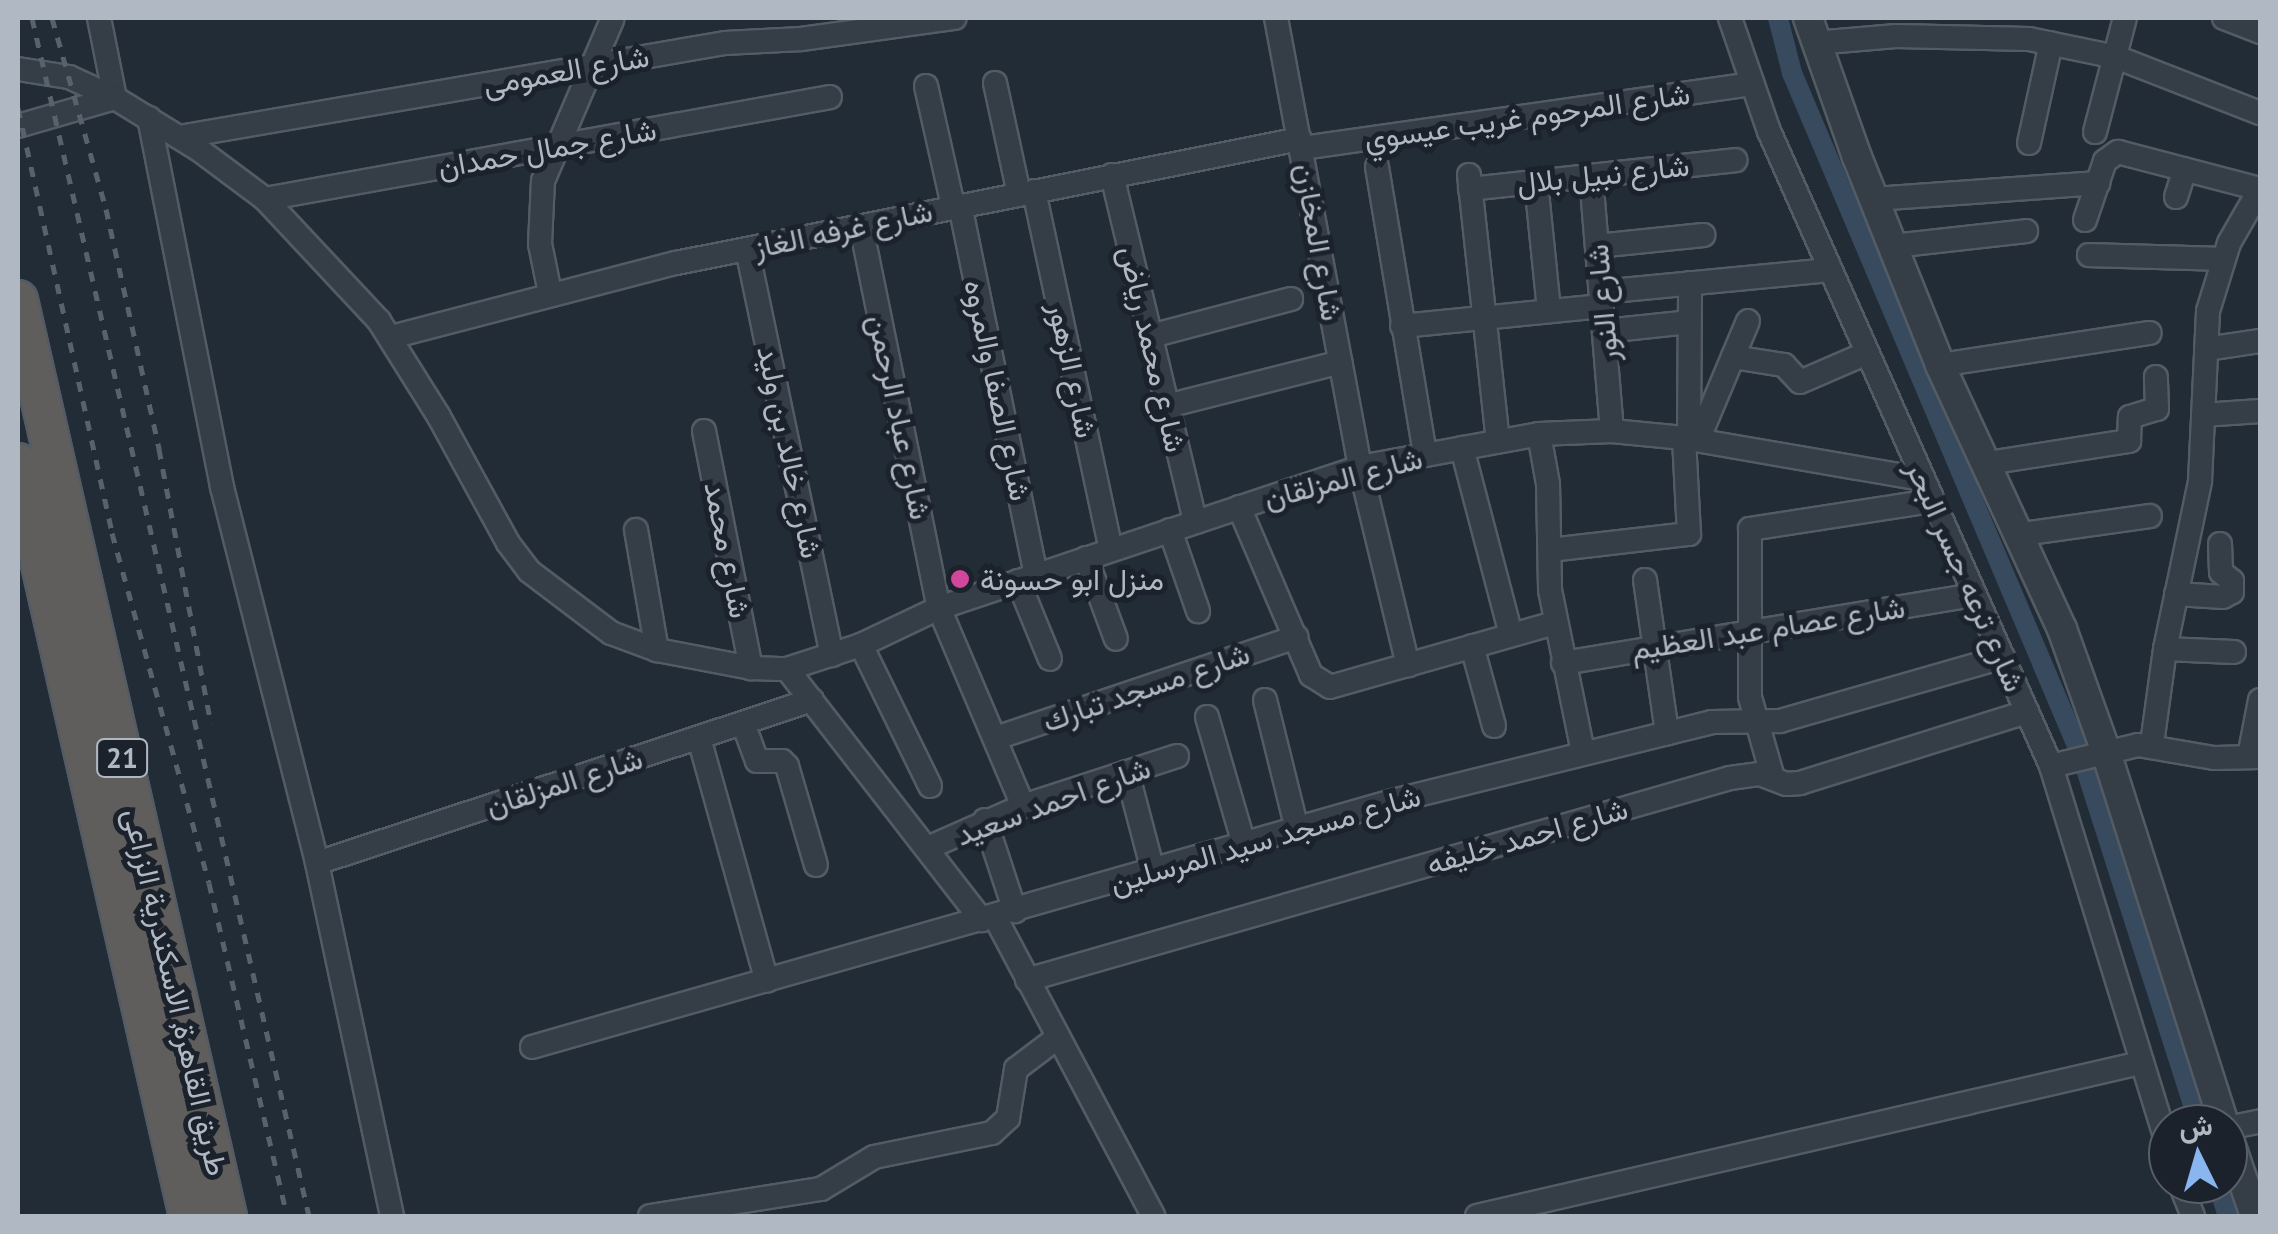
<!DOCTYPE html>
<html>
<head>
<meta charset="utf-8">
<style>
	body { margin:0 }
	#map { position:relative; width:2278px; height:1234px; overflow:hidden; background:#222c36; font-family:"PT Sans",Vazirmatn,sans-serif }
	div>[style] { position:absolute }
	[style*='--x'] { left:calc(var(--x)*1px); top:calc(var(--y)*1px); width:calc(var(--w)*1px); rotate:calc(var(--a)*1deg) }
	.canal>* { height:20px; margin:-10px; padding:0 10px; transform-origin:10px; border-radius:10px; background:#384a5e }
	.roads { filter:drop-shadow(2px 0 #535b64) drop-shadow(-2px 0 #535b64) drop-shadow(0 2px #535b64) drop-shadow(0 -2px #535b64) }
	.minor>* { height:22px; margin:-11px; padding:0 11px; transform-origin:11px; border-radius:11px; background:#353d47 }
	.tertiary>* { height:28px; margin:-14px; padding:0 14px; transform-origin:14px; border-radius:14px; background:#353d47 }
	.trunk>* { height:38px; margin:-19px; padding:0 19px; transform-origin:19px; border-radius:19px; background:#605e5d }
	.rail>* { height:5px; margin-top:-2.5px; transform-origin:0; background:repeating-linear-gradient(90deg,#57626d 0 10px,transparent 0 20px) }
	.dots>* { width:28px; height:28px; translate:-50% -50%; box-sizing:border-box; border:5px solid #1b222b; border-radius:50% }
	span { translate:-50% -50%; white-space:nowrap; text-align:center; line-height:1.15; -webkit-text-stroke:10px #1b222b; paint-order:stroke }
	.shield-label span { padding:2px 8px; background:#1b222b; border:2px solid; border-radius:8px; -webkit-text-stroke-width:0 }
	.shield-label { font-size:28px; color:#b0b8c3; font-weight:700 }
	.street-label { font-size:30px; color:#b0b8c3 }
	.poi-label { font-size:30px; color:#b0b8c3 }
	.left { translate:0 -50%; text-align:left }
	.frame { position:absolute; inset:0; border:20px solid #b0b8c3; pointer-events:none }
	.north { position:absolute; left:2148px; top:1104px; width:100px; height:100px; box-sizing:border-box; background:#1b222b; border:2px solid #575e68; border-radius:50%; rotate:355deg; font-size:28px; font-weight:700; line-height:40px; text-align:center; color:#b0b8c3 }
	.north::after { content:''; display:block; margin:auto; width:35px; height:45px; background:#89b6ef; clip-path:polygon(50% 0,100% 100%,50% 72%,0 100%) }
</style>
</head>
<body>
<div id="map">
	<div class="canal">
		<div style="--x:1778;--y:18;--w:57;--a:75.7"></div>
		<div style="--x:1792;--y:73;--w:746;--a:67.04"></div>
		<div style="--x:2083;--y:760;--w:382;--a:72.3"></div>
		<div style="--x:2218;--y:1184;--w:34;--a:73"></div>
	</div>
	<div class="roads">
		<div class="minor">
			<div style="--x:99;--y:18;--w:82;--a:78.7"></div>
			<div style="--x:1276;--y:18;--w:457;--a:79.4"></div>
			<div style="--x:1360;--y:467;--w:204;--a:76.4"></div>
			<div style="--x:1730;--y:18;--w:120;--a:71"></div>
			<div style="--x:1769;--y:131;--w:695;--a:66.05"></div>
			<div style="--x:2051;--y:766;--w:399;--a:72.9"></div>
			<div style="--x:2224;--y:18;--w:39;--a:21"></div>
			<div style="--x:1815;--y:43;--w:81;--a:-4.9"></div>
			<div style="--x:1896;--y:36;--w:133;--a:1.3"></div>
			<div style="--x:2029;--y:39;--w:89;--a:11.7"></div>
			<div style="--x:2116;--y:57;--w:155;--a:21.3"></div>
			<div style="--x:18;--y:69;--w:52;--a:8.9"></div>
			<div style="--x:69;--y:77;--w:51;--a:24.5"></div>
			<div style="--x:115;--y:98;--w:97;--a:31.6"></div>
			<div style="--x:198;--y:149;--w:84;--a:36.7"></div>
			<div style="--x:265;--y:199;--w:167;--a:46.9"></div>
			<div style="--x:379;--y:321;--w:111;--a:57.9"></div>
			<div style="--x:438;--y:415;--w:146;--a:61.3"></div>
			<div style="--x:508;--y:543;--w:35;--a:53"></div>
			<div style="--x:529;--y:571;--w:103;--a:37.1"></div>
			<div style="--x:611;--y:633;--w:49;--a:20.3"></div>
			<div style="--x:657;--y:650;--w:96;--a:10.8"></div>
			<div style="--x:751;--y:668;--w:36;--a:2"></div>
			<div style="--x:787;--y:669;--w:78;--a:-18"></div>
			<div style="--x:861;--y:645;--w:86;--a:-25.4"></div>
			<div style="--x:939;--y:608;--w:444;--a:-18.5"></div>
			<div style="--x:1360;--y:467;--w:182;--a:-10.4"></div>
			<div style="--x:1539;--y:434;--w:73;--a:-2.4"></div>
			<div style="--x:1612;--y:431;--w:72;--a:5.6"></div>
			<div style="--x:1684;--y:438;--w:242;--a:9.8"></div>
			<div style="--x:995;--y:83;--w:114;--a:77.8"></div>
			<div style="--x:926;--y:86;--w:123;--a:77.3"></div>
			<div style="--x:149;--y:118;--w:376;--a:78.8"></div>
			<div style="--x:222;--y:487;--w:388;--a:75.8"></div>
			<div style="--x:317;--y:863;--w:361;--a:78"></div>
			<div style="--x:18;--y:126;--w:101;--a:-16.1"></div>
			<div style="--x:2095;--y:132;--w:118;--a:-75.3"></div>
			<div style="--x:179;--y:137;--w:554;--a:-9.77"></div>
			<div style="--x:725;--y:43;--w:76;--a:-3"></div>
			<div style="--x:801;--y:39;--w:155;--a:-7.8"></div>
			<div style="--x:2029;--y:143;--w:102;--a:-77.6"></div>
			<div style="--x:1302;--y:148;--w:455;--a:-8.1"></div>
			<div style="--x:1377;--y:167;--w:292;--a:80.5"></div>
			<div style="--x:1112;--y:175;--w:357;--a:76.5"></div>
			<div style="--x:1469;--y:175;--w:268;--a:83.8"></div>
			<div style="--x:1591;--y:176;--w:256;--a:85.3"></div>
			<div style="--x:1536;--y:182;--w:130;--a:84.2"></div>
			<div style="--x:1470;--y:189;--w:267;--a:-6.2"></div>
			<div style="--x:1034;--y:191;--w:366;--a:77.9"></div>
			<div style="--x:2176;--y:197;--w:29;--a:-72"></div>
			<div style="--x:265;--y:199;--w:574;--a:-10.23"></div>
			<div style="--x:1874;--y:199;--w:225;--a:-4.1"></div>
			<div style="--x:960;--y:205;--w:378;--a:78.4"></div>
			<div style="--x:2085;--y:220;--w:62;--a:-71.3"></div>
			<div style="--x:2105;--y:161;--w:16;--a:-35"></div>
			<div style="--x:2118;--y:152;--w:147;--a:14.6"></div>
			<div style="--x:861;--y:226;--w:390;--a:78.5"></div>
			<div style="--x:939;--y:608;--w:215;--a:67"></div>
			<div style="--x:1597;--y:246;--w:107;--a:-5.9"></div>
			<div style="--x:1893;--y:246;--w:134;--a:-6.4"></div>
			<div style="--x:747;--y:249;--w:415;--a:78.2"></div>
			<div style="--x:2089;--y:255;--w:134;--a:1.7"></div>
			<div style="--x:1601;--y:292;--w:230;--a:-5.5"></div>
			<div style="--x:550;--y:293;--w:50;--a:-101.5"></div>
			<div style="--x:540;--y:244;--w:63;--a:-87.3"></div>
			<div style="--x:543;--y:181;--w:177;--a:-66.8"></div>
			<div style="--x:1402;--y:326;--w:201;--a:-5.7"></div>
			<div style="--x:1605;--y:331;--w:84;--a:-6.1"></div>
			<div style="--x:1151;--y:336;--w:145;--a:-14.8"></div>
			<div style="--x:391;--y:337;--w:294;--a:-14.6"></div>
			<div style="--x:676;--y:263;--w:636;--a:-11.24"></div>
			<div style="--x:2206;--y:349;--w:55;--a:-8.4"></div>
			<div style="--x:1733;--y:357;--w:52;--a:8.9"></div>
			<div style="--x:1784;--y:365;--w:23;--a:47"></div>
			<div style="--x:1800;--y:382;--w:73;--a:-23.4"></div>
			<div style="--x:1940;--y:365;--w:212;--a:-8.7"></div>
			<div style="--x:1167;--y:406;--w:179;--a:-14.2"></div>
			<div style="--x:2203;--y:415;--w:57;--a:-4"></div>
			<div style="--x:704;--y:431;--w:242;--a:78.8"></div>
			<div style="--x:1539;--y:434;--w:51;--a:79.8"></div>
			<div style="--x:1548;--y:484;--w:106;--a:88.9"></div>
			<div style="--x:1550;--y:590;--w:165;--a:78.5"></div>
			<div style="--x:1689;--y:438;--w:155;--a:-89.6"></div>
			<div style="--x:1698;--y:440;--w:129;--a:-67.2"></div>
			<div style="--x:1462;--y:448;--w:193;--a:75.3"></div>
			<div style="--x:1988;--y:463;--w:143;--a:-8.9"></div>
			<div style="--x:2129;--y:441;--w:24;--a:-88"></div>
			<div style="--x:2130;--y:417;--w:28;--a:-17"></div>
			<div style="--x:2157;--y:409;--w:32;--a:-92"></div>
			<div style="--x:1239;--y:507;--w:183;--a:66.8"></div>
			<div style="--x:1311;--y:675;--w:22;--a:32"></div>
			<div style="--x:1330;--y:687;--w:234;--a:-15.9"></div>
			<div style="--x:636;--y:530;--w:122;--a:80.1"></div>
			<div style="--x:1170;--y:530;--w:86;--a:70.9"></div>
			<div style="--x:2022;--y:534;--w:129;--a:-8"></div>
			<div style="--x:1550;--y:550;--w:140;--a:-6.6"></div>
			<div style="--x:1689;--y:534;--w:96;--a:-93"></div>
			<div style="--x:1086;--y:558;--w:86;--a:69.7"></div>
			<div style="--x:1645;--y:580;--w:155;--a:81.8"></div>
			<div style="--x:1018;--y:581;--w:84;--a:67.7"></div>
			<div style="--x:2176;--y:594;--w:47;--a:3.7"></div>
			<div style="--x:2223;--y:597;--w:10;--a:-29"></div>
			<div style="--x:2232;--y:592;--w:11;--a:-90"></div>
			<div style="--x:2232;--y:581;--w:14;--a:-141"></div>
			<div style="--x:2221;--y:572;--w:28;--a:-92"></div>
			<div style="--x:861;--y:645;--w:157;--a:63.9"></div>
			<div style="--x:1472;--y:646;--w:83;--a:74.6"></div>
			<div style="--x:2165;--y:649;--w:69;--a:2.5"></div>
			<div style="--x:1563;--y:663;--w:416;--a:-9.4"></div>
			<div style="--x:787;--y:669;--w:318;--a:52.2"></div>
			<div style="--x:1265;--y:700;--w:133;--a:76.1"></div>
			<div style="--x:1207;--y:717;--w:132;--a:73.8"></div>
			<div style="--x:743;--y:723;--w:40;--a:69.8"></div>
			<div style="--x:757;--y:761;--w:25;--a:0"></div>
			<div style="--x:782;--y:761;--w:7;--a:45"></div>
			<div style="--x:787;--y:766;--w:103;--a:73.7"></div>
			<div style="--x:699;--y:738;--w:252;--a:74.4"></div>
			<div style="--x:996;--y:738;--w:317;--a:-18.6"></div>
			<div style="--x:2152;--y:744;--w:96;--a:-82.2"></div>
			<div style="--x:2165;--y:649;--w:172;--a:-78.2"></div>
			<div style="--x:2200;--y:481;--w:170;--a:-87.3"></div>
			<div style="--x:2208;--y:311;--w:71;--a:-72.8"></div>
			<div style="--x:2229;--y:243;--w:62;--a:-60.1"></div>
			<div style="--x:2249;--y:757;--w:58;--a:-79.1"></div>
			<div style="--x:2051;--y:766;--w:89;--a:-13.6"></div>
			<div style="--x:2138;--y:745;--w:77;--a:9.7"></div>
			<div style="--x:2214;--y:758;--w:46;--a:-1.2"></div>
			<div style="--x:1127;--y:772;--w:102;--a:75.3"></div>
			<div style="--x:1773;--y:778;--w:84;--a:-105.9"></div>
			<div style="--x:1750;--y:697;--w:168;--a:-90"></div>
			<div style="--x:1750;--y:529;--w:183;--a:-8.8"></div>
			<div style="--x:985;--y:820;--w:96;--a:71.8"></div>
			<div style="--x:930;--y:847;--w:102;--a:-23.8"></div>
			<div style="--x:1023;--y:806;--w:162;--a:-18"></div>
			<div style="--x:317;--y:863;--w:521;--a:-18.23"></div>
			<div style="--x:995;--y:917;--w:338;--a:62.1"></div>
			<div style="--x:1027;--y:980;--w:731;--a:-16.03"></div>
			<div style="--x:1730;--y:778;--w:30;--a:-8"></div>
			<div style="--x:1760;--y:774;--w:28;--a:21"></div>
			<div style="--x:1786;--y:784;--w:14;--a:-4"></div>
			<div style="--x:1800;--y:783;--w:238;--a:-17.4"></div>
			<div style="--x:532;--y:1047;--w:895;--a:-15.95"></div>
			<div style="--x:1393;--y:801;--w:329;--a:-13.9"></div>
			<div style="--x:1712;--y:722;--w:68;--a:-0.8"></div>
			<div style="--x:1780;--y:721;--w:232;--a:-16"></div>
			<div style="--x:2228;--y:1128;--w:33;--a:-12"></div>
			<div style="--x:2180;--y:1184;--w:35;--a:68"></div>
			<div style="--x:650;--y:1216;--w:173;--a:-9"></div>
			<div style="--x:821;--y:1189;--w:62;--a:-31.1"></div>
			<div style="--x:874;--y:1157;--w:120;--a:-11.5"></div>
			<div style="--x:992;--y:1133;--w:22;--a:-43"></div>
			<div style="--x:1008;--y:1118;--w:50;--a:-80.7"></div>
			<div style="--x:1016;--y:1069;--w:53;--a:-37.3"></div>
			<div style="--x:1477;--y:1216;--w:680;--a:-12.99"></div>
		</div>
		<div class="tertiary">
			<div style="--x:1808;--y:18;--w:147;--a:70.6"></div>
			<div style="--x:1857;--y:157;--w:224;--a:68.2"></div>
			<div style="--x:1940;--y:365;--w:291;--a:65.2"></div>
			<div style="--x:2062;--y:629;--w:131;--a:70.3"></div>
			<div style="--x:2106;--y:752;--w:390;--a:72.4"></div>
			<div style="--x:2228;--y:1137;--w:83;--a:71.1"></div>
		</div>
		<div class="trunk">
			<div style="--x:18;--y:300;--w:940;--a:77.15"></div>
			<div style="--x:18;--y:463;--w:772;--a:77.21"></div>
		</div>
	</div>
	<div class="rail">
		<div style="--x:32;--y:18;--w:1230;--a:76.98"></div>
		<div style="--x:52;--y:18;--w:198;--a:74.2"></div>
		<div style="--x:106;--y:209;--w:246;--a:77.5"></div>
		<div style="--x:159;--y:449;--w:280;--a:79.3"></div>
		<div style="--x:18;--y:108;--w:435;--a:77.5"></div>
		<div style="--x:112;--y:533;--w:363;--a:74.5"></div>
		<div style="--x:209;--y:883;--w:342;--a:76.8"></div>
	</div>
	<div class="dots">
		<div style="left:960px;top:579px;background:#d1479c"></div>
	</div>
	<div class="shield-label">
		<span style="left:122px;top:758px">21</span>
	</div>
	<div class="street-label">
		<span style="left:566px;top:70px;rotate:-10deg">شارع العمومى</span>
		<span style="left:1527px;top:116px;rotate:-8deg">شارع المرحوم غريب عيسوي</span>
		<span style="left:547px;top:148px;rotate:-10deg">شارع جمال حمدان</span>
		<span style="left:1603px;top:174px;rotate:-6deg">شارع نبيل بلال</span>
		<span style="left:843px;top:229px;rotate:-12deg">شارع غرفه الغاز</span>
		<span style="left:1319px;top:242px;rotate:80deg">شارع المخازن</span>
		<span style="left:1602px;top:303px;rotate:-95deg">شارع النور</span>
		<span style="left:1153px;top:349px;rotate:77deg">شارع محمد رياض</span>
		<span style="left:1073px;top:370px;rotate:78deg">شارع الزهور</span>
		<span style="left:998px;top:390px;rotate:78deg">شارع الصفا والمروه</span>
		<span style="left:900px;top:417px;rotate:78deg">شارع عباد الرحمن</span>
		<span style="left:790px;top:452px;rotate:78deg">شارع خالد بن وليد</span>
		<span style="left:1343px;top:478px;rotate:-15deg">شارع المزلقان</span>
		<span style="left:728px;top:550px;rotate:79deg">شارع محمد</span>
		<span style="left:1966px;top:576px;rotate:66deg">شارع ترعه جسر البحر</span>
		<span style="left:1768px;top:628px;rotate:-9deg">شارع عصام عبد العظيم</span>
		<span style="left:1146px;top:687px;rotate:-19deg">شارع مسجد تبارك</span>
		<span style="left:564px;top:782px;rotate:-18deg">شارع المزلقان</span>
		<span style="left:1053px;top:801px;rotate:-20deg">شارع احمد سعيد</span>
		<span style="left:1527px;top:836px;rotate:-16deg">شارع احمد خليفه</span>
		<span style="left:1265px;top:839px;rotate:-16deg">شارع مسجد سيد المرسلين</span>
		<span style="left:176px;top:992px;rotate:77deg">طريق القاهرة, الاسكندرية الزراعى</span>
	</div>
	<div class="poi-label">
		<span class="left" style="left:980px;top:579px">منزل ابو حسونة</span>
	</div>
	<div class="frame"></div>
	<div class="north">ش</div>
</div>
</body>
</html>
